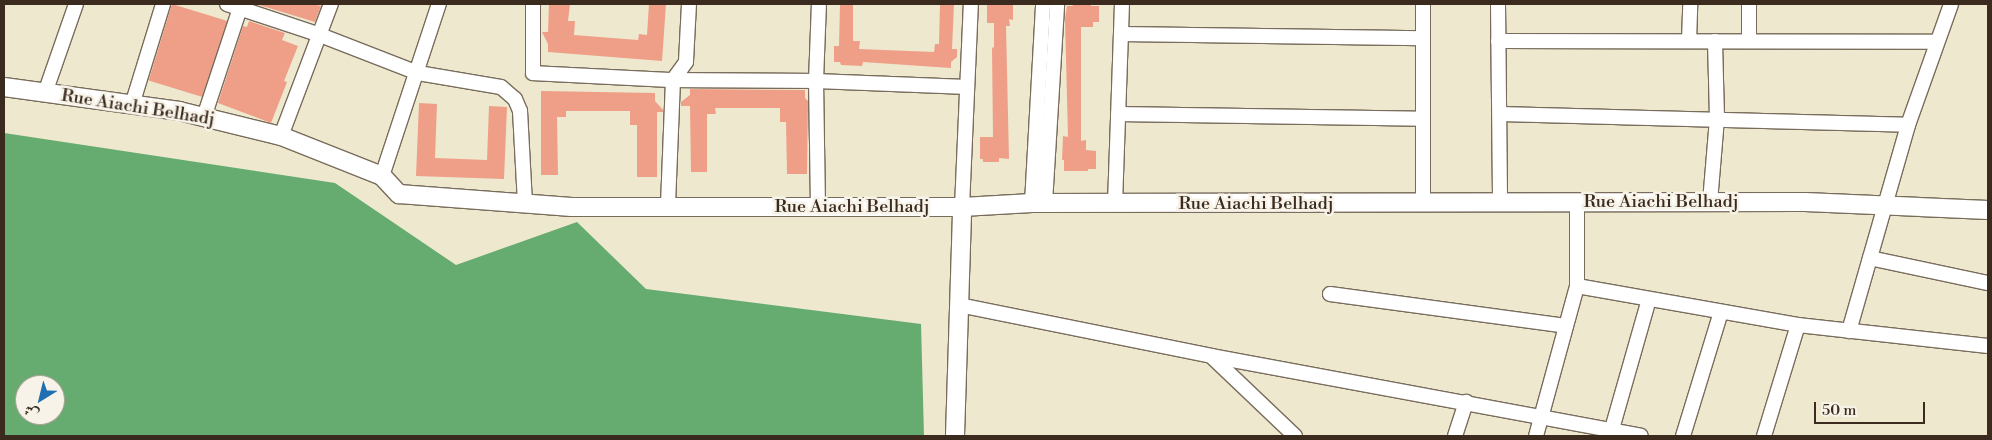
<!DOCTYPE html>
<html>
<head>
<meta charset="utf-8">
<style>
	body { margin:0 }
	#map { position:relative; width:1992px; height:440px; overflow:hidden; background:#ede8ce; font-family:"Libre Bodoni",Amiri,serif }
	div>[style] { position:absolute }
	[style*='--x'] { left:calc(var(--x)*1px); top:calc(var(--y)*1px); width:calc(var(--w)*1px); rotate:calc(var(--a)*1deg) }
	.forest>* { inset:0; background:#66ab70 }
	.building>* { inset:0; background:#ef9f88; transform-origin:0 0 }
	.roads { filter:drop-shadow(1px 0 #796c5c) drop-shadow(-1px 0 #796c5c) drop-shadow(0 1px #796c5c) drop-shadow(0 -1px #796c5c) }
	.minor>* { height:14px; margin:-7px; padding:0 7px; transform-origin:7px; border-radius:7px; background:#fff }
	.tertiary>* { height:18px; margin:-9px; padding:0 9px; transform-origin:9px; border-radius:9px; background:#fff }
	span { translate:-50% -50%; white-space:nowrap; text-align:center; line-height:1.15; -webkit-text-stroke:5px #f7f3e8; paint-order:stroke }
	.street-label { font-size:18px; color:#3b2a1e }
	.frame { position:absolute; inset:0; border:5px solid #3b2a1e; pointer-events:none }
	.north { position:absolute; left:15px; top:375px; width:50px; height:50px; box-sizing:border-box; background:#f7f3e8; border:1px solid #aca397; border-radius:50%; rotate:216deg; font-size:14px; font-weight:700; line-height:20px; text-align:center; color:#3b2a1e }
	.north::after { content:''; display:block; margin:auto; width:18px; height:22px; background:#1f6fb2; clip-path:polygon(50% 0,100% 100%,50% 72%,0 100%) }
	.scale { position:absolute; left:1814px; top:402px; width:111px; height:22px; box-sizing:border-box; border:2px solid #3b2a1e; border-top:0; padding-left:6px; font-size:15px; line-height:18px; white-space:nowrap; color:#3b2a1e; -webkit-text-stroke:4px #f7f3e8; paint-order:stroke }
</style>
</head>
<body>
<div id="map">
	<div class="forest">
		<div style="clip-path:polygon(evenodd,4px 133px,335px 183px,456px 265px,577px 222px,646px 289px,921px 324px,924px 436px,4px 436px,4px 133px,25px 385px,55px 385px,55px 415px,25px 415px,25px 385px)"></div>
	</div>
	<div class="building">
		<div style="left:172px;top:4px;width:58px;height:80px;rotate:17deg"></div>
		<div style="clip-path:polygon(256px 4px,313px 4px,321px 6px,315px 22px)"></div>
		<div style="clip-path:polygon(549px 4px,570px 4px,568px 21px,575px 21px,574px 35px,638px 40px,639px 34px,647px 35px,649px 4px,666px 4px,662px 61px,548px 52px,548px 44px,542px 32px,548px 32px)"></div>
		<div style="clip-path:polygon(840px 4px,853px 4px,853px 41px,860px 41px,859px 49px,934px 52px,935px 44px,939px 44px,940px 4px,954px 4px,952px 49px,957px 49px,957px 57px,951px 62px,951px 68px,863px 62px,862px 66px,841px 65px,840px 62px,834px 62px,834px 46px,839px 46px)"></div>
		<div style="clip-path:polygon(987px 4px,1013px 4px,1013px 20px,1009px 19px,1010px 26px,1006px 26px,1009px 159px,999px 158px,999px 162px,983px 162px,983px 159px,980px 159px,980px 137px,993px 137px,992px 48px,994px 47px,994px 23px,987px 23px)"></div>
		<div style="clip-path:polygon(1075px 4px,1091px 4px,1091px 6px,1099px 6px,1099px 22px,1093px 22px,1093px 27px,1081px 27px,1081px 141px,1086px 140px,1086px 150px,1096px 151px,1096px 169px,1088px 169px,1088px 171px,1064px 171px,1064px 160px,1062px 160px,1063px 136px,1068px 137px,1065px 19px,1067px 6px,1072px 6px)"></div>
		<div style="clip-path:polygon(249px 21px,285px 33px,282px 40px,298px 46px,284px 81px,287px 82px,271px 123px,218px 103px,243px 26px,247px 27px)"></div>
		<div style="clip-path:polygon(690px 89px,805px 90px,805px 98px,808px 101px,807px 174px,787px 174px,786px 122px,780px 122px,780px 108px,715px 108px,716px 114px,707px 114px,707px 172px,691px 172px,690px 106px,681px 106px,681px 102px,690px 95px)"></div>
		<div style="clip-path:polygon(541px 91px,655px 93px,655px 101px,663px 110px,663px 112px,657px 112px,657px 177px,637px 177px,637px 125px,630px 125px,630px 111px,566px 111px,566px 117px,557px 117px,558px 175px,541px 175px)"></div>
		<div style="clip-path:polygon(419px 103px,437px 104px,435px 158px,487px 160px,489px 106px,507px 107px,504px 179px,416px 176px)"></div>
	</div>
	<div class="roads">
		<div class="minor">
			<div style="--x:227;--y:4;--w:98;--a:18.4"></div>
			<div style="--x:320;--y:35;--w:105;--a:21.2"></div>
			<div style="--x:418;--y:73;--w:84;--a:9.6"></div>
			<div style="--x:501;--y:87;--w:18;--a:41"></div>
			<div style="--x:515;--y:99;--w:13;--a:67"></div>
			<div style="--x:520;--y:111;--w:92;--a:86.9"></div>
			<div style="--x:533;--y:4;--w:69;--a:90"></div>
			<div style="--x:533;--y:73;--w:140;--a:2.9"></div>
			<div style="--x:673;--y:80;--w:127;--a:92.3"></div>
			<div style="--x:689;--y:4;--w:58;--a:93"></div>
			<div style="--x:686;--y:62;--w:22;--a:126"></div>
			<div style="--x:673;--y:80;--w:143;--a:0.4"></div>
			<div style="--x:816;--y:81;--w:77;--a:-87.8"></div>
			<div style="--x:1498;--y:4;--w:198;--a:89.4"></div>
			<div style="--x:1121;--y:34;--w:302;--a:0.8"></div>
			<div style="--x:1498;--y:41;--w:439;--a:0.1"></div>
			<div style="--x:1689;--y:41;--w:37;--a:-88"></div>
			<div style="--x:1749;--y:41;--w:37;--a:-90"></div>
			<div style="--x:45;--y:93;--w:94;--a:-70.8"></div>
			<div style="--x:132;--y:105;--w:106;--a:-72.9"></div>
			<div style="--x:1118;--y:114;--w:305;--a:0.9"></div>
			<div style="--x:1500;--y:114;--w:408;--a:1.5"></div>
			<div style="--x:204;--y:117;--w:115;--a:-71.7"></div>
			<div style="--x:281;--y:136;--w:141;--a:-69.3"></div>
			<div style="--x:382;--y:176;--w:181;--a:-71.7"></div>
			<div style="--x:1710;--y:202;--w:84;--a:-85.2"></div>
			<div style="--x:1717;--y:118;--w:77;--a:-91.5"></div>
			<div style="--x:1032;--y:203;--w:199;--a:-86.8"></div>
			<div style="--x:1045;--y:203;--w:199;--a:-86.5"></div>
			<div style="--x:1423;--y:203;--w:199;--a:-90"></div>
			<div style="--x:1115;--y:204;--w:200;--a:-88"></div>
			<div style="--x:818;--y:207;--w:126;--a:-90.9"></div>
			<div style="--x:816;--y:81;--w:151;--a:2.3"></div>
			<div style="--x:962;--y:207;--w:203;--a:-87.5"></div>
			<div style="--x:1870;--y:258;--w:121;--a:12"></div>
			<div style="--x:1577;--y:286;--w:224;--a:10"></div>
			<div style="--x:1798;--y:325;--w:191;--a:6.3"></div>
			<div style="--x:1330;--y:294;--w:238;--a:7.7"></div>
			<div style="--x:959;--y:305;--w:257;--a:11.4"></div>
			<div style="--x:1211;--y:356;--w:437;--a:10.5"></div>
			<div style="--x:1849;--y:331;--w:214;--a:-74"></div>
			<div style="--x:1908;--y:125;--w:128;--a:-70.4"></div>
			<div style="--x:1211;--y:356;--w:116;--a:43.6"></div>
			<div style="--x:1455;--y:436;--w:36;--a:-72"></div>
			<div style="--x:1536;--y:436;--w:156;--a:-74.7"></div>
			<div style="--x:1577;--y:286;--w:84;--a:-90"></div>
			<div style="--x:1610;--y:436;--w:142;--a:-74.1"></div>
			<div style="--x:1683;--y:436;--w:130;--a:-73"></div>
			<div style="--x:1764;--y:436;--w:116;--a:-73"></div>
		</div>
		<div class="tertiary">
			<div style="--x:4;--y:87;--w:177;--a:7.8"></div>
			<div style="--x:179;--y:111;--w:105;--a:13.8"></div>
			<div style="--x:281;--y:136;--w:109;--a:21.6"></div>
			<div style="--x:382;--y:176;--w:25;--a:47"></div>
			<div style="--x:399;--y:194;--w:173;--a:4.3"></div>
			<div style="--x:572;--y:207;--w:390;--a:0"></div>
			<div style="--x:962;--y:207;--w:70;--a:-3.3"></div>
			<div style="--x:1032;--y:203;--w:773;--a:-0.07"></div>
			<div style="--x:1805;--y:202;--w:183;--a:2.5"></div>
			<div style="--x:955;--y:436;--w:229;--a:-88.2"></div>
		</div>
	</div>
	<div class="street-label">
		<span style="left:138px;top:108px;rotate:9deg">Rue Aiachi Belhadj</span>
		<span style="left:1661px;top:202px">Rue Aiachi Belhadj</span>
		<span style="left:1256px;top:204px">Rue Aiachi Belhadj</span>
		<span style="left:852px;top:207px">Rue Aiachi Belhadj</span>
	</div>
	<div class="frame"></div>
	<div class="north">ش</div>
	<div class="scale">50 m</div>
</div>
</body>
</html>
